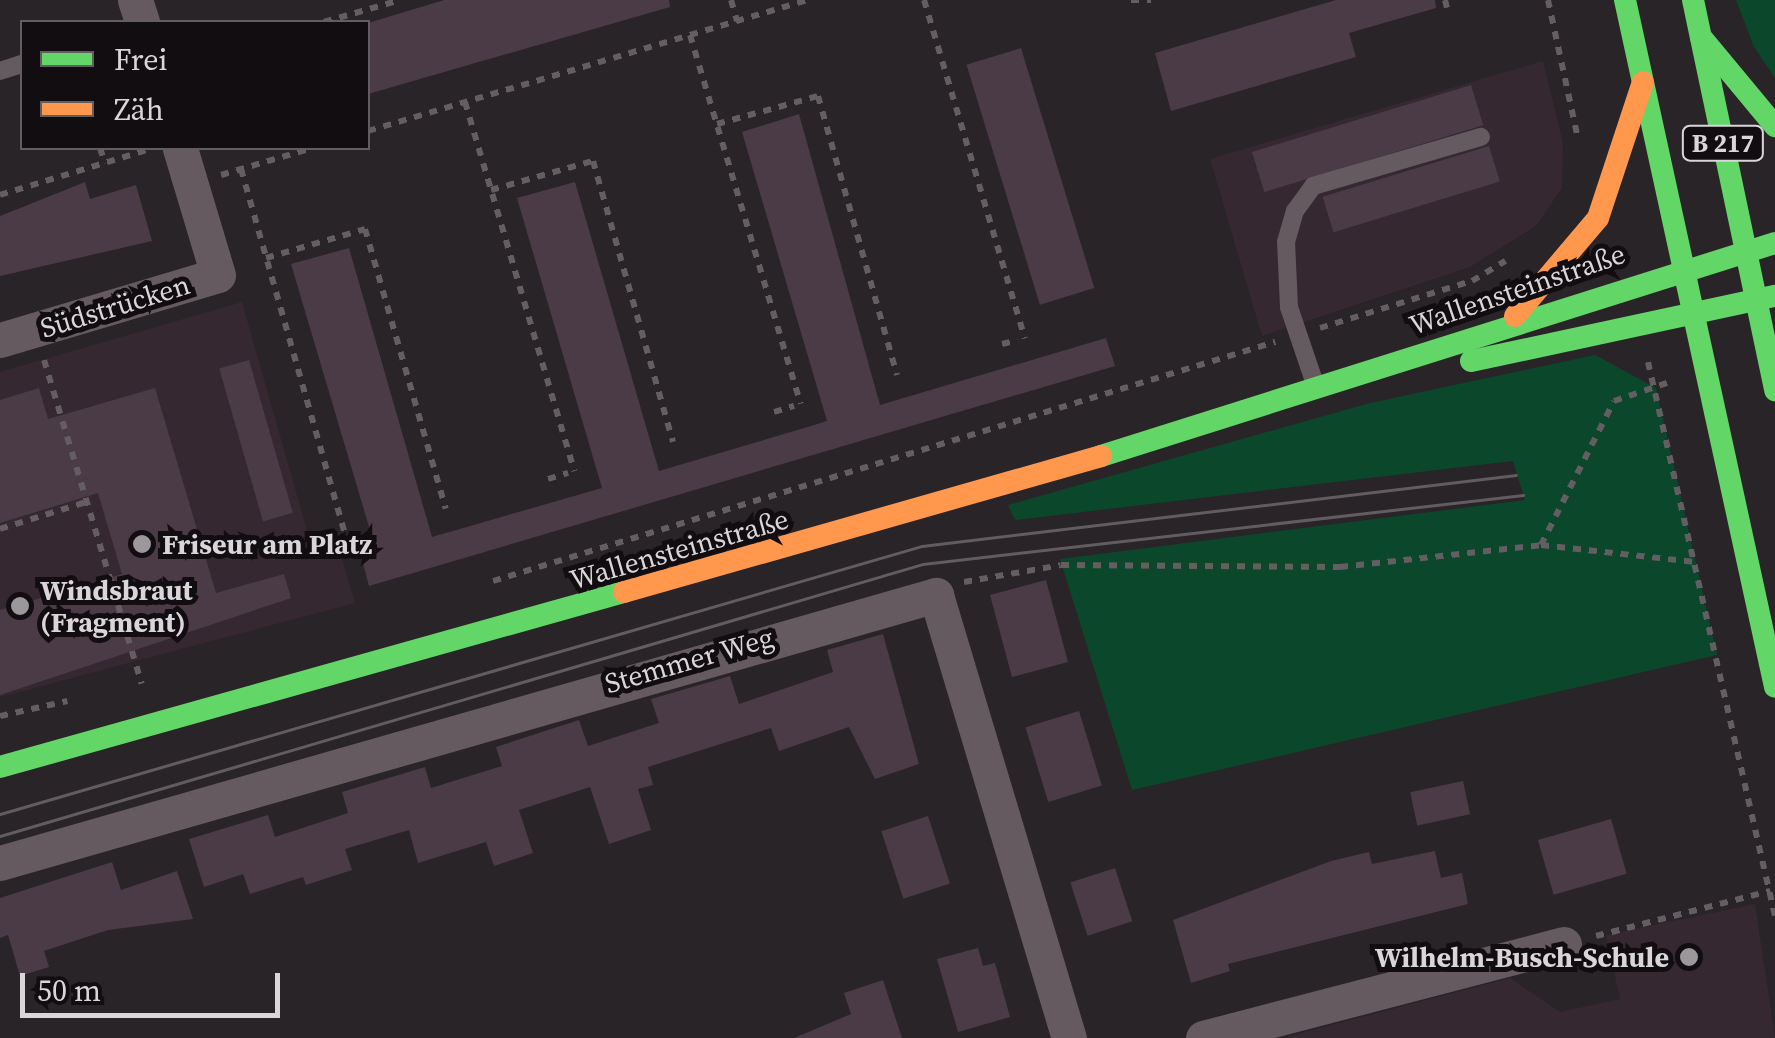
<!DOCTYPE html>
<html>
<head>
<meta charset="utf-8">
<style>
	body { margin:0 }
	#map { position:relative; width:1775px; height:1038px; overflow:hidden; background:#292427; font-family:"Source Serif 4",serif }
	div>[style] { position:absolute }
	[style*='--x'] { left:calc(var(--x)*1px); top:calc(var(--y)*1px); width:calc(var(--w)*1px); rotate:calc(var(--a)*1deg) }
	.built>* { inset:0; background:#352831 }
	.green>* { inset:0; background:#0b482b }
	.building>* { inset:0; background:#4b3b47; transform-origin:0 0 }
	.path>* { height:6px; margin-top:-3px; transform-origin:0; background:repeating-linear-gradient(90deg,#645d62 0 8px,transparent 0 16px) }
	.lane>* { height:18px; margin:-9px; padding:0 9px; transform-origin:9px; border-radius:9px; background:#645a60 }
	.street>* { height:35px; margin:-17.5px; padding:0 17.5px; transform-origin:17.5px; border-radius:17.5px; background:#645a60 }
	.fast>* { height:22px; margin:-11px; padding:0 11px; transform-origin:11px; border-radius:11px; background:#63d668 }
	.slow>* { height:22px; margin:-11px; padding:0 11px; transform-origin:11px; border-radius:11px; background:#ff974d }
	.tram>* { height:2.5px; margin:-1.25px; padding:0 1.25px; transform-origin:1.25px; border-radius:1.25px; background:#625b60 }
	.dots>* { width:28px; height:28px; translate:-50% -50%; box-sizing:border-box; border:5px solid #110d10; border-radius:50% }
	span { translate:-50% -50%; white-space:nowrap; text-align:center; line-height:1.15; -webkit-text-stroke:10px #110d10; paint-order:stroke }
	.shield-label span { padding:2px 8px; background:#110d10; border:2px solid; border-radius:8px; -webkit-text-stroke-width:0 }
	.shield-label { font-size:25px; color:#dad5d9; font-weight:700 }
	.street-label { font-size:28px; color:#dad5d9 }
	.poi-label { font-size:28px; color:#dad5d9; font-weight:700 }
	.left { translate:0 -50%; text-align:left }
	.right { translate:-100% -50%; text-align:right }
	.legend { position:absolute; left:20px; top:20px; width:350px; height:130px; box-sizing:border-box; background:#110d10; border:2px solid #615d60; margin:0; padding:12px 18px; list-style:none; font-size:30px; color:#dad5d9 }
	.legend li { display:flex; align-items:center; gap:20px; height:50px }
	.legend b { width:50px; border:2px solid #615d60 }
	.scale { position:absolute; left:20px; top:973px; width:260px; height:45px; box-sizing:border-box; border:5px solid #dad5d9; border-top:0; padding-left:12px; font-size:30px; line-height:35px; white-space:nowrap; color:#dad5d9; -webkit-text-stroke:8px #110d10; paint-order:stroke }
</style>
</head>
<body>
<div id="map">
	<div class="built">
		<div style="clip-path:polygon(1543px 61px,1563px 143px,1562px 188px,1536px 226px,1470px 267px,1262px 336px,1210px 159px)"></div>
		<div style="clip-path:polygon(242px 302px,314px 555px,339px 549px,355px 603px,0 697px,0 372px)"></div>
		<div style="clip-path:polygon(1755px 904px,1775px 1038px,1282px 1038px,1510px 978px,1560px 1012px,1620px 999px,1606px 935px)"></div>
	</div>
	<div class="green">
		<div style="clip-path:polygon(1736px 0,1775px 0,1775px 78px,1754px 47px)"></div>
		<div style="clip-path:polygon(1595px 355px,1656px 388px,1717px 655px,1132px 790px,1060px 559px,1525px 500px,1513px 461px,1015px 520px,1008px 505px,1370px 403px)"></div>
	</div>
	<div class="building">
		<div style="clip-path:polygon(444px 0,669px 0,670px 7px,368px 94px,368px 23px)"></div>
		<div style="clip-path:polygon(1336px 0,1435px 0,1436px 8px,1349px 33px,1356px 57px,1171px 111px,1155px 53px)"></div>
		<div style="left:1021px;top:48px;width:251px;height:57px;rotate:73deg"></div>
		<div style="left:1471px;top:85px;width:42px;height:229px;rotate:73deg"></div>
		<div style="clip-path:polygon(799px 114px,880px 405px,1106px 338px,1115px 366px,369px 586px,360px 552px,375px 547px,291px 264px,349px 248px,432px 537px,602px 488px,517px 198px,575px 182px,659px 471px,811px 426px,827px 421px,742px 132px)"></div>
		<div style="left:1489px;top:146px;width:37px;height:174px;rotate:73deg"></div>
		<div style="clip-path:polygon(85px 182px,90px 199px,136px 185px,152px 241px,0 276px,0 216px)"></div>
		<div style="left:249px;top:360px;width:159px;height:31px;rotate:74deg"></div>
		<div style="clip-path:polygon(39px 388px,48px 419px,155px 388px,216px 593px,284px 574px,291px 598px,0 695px,0 610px,122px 574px,98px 493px,0 523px,0 400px)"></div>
		<div style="left:1046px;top:580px;width:85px;height:58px;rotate:75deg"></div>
		<div style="clip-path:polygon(883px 634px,919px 764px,875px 779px,849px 727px,779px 751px,771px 728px,648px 767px,653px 785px,638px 789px,651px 830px,609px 844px,590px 787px,519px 810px,533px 853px,494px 866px,486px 842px,418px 863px,409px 830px,345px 849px,352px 870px,306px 885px,303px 877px,250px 894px,243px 874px,204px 887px,189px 839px,268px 815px,275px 837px,348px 813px,342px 792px,425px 767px,431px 788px,502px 766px,496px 747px,579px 720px,588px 746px,659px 723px,651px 699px,730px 676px,739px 704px,833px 672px,827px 650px)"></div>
		<div style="left:1079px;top:711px;width:78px;height:56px;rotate:73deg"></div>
		<div style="left:1463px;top:781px;width:34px;height:54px;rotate:78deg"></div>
		<div style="left:928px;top:816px;width:71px;height:49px;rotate:72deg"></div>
		<div style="left:1611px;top:819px;width:57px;height:76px;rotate:74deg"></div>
		<div style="clip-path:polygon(1435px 851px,1441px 878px,1462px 873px,1468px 904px,1228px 964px,1230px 971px,1191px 983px,1173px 920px,1331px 861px,1369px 852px,1372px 864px)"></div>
		<div style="clip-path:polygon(112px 862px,121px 890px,177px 871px,193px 919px,108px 930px,44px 951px,49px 967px,20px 976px,8px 935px,0 938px,0 898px)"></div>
		<div style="left:1115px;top:868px;width:56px;height:47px;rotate:72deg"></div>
		<div style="clip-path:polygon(978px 948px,983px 966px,995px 963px,1010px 1017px,958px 1032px,937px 959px)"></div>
		<div style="clip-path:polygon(883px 980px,902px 1038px,794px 1038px,851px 1014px,844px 993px)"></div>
	</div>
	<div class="path">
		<div style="--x:731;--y:0;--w:22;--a:74"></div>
		<div style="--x:924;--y:0;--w:353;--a:73.4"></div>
		<div style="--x:1131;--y:0;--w:20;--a:0"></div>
		<div style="--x:1445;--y:0;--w:8;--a:76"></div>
		<div style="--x:1548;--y:0;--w:142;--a:77.8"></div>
		<div style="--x:324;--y:22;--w:79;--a:-16.1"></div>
		<div style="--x:690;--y:35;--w:385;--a:73.3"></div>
		<div style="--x:465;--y:102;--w:385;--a:73.5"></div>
		<div style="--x:717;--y:124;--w:105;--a:-15.5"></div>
		<div style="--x:818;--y:96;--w:290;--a:74.2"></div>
		<div style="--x:368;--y:131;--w:458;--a:-16.6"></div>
		<div style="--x:100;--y:148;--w:16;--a:72"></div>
		<div style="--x:241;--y:169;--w:384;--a:74.1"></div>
		<div style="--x:221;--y:175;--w:95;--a:-16.5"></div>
		<div style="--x:491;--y:190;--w:106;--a:-15.9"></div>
		<div style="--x:593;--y:161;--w:292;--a:74.1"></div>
		<div style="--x:0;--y:195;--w:154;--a:-17"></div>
		<div style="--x:266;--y:258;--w:103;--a:-16.3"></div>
		<div style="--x:365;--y:229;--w:291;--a:73.9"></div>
		<div style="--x:1320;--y:328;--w:159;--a:-17.2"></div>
		<div style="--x:1472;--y:281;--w:39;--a:-31"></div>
		<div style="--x:1002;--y:344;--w:16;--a:-14"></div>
		<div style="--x:44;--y:360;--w:338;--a:73.2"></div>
		<div style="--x:1648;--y:362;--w:568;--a:77.09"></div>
		<div style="--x:774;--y:412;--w:21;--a:-17"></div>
		<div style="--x:548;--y:479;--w:21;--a:-17"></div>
		<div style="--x:0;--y:529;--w:90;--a:-17.4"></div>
		<div style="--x:1541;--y:545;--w:156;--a:6.3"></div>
		<div style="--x:493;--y:581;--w:818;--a:-16.99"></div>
		<div style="--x:964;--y:582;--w:98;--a:-9.9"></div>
		<div style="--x:1061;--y:565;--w:279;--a:0.4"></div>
		<div style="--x:1340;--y:567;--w:202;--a:-6.2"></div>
		<div style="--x:1541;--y:545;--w:161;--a:-63.1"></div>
		<div style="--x:1614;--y:401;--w:56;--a:-18.8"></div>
		<div style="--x:0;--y:716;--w:69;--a:-12.6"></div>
		<div style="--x:1596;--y:936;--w:180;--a:-14.5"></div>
	</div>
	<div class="lane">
		<div style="--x:0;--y:71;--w:23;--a:-18"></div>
		<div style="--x:1315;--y:384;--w:81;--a:-108.7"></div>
		<div style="--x:1289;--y:307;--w:65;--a:-92.6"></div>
		<div style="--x:1286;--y:242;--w:32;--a:-74"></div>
		<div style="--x:1295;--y:211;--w:31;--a:-54"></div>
		<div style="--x:1313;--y:186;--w:175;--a:-16.3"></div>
	</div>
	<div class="street">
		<div style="--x:135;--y:0;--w:23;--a:72"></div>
		<div style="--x:0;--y:340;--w:227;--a:-16.6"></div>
		<div style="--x:218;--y:275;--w:133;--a:-106.7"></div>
		<div style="--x:0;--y:863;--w:974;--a:-15.98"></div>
		<div style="--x:936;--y:595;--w:463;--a:73.3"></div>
		<div style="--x:1203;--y:1038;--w:373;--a:-14.6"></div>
	</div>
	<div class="fast">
		<div style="--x:1625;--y:0;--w:703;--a:77.68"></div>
		<div style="--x:1693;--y:0;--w:399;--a:78.1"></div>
		<div style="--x:1701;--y:37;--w:116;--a:50.3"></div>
		<div style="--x:1471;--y:361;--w:311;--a:-12.1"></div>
		<div style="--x:1101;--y:456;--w:707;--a:-17.54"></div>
		<div style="--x:0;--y:767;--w:648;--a:-15.67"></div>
	</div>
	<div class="slow">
		<div style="--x:1515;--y:316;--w:128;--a:-49.7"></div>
		<div style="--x:1598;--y:218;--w:143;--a:-71.7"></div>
		<div style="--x:624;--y:592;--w:496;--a:-15.9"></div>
	</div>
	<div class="tram">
		<div style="--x:0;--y:814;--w:960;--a:-16.21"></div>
		<div style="--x:922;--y:546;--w:598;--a:-6.82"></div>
		<div style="--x:0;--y:836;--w:962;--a:-16.42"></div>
		<div style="--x:923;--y:564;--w:604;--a:-6.56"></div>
	</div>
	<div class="dots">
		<div style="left:142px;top:544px;background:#9c979b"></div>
		<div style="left:20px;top:606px;background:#9c979b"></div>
		<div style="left:1689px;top:957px;background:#9c979b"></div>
	</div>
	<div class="shield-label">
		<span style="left:1723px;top:143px">B 217</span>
	</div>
	<div class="street-label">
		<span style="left:1517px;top:289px;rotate:-19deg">Wallensteinstraße</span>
		<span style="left:115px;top:306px;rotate:-17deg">Südstrücken</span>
		<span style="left:679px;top:549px;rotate:-16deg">Wallensteinstraße</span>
		<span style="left:689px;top:660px;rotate:-16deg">Stemmer Weg</span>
	</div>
	<div class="poi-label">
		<span class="left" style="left:162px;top:544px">Friseur am Platz</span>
		<span class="left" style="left:40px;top:606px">Windsbraut<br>(Fragment)</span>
		<span class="right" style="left:1669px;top:957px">Wilhelm-Busch-Schule</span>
	</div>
	<ul class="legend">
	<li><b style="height:12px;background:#63d668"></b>Frei</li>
	<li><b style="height:12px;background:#ff974d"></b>Zäh</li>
	</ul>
	<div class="scale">50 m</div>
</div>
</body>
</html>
